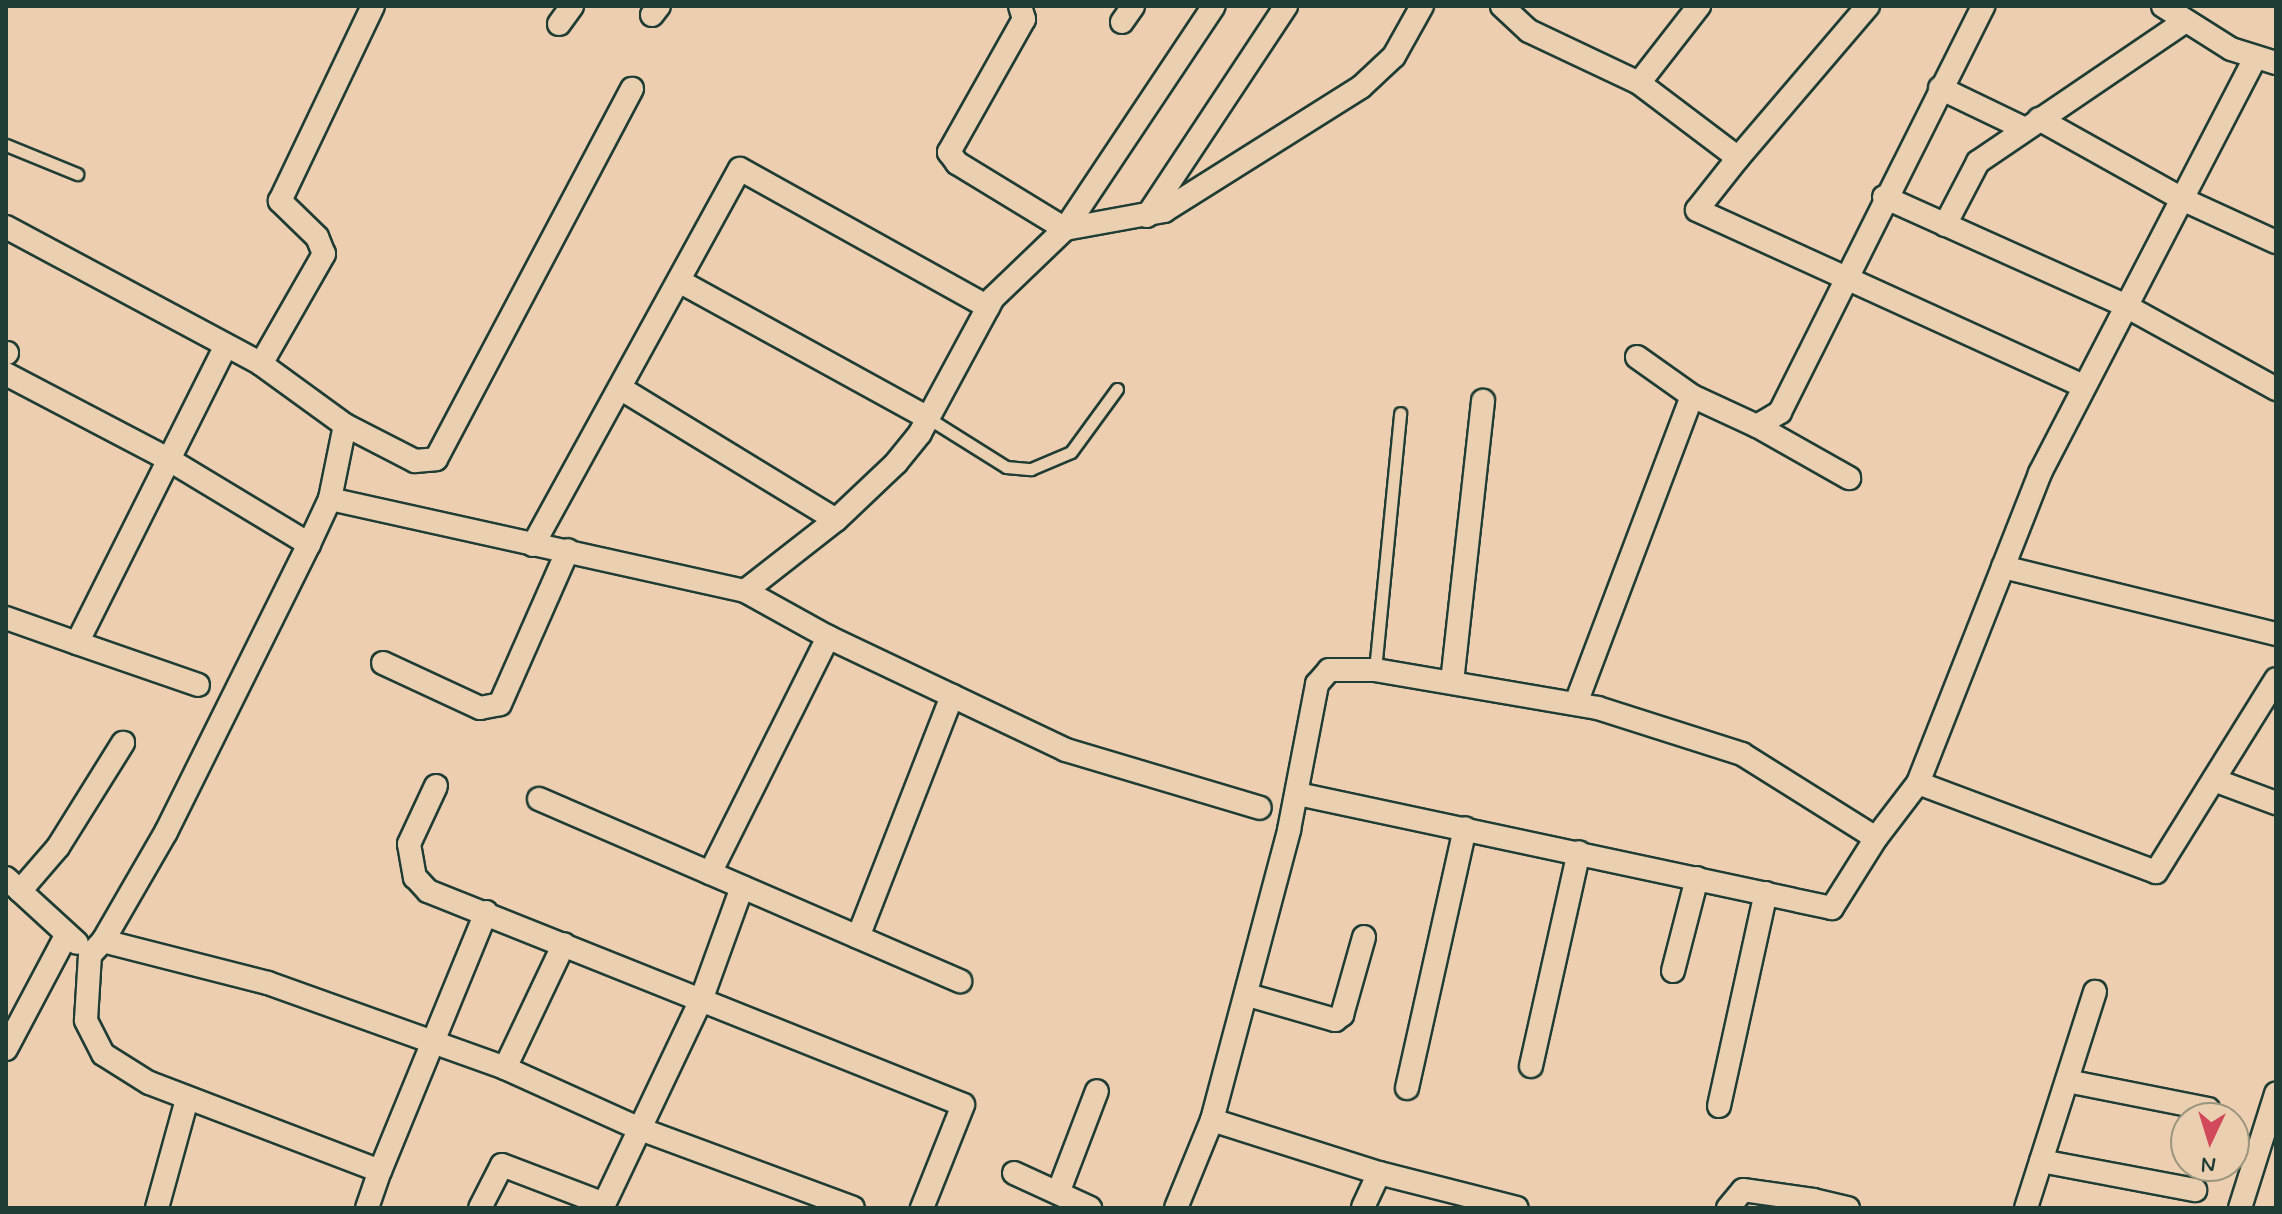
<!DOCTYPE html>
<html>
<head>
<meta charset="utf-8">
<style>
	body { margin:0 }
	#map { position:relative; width:2282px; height:1214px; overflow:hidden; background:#edceb0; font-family:Mynerve,sans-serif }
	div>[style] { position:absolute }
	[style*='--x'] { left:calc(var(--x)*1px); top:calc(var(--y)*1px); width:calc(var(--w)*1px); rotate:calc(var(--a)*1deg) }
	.roads { filter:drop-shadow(2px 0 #1f3d34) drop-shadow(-2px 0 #1f3d34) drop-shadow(0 2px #1f3d34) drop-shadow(0 -2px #1f3d34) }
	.service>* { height:11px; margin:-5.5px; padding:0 5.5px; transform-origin:5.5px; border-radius:5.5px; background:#eacfb1 }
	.minor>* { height:22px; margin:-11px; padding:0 11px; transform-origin:11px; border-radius:11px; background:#eacfb1 }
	span { translate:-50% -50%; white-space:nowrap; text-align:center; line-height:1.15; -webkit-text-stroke:8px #eacfb1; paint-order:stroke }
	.frame { position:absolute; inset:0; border:8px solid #1f3d34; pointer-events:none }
	.north { position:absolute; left:2170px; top:1102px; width:80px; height:80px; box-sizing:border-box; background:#eacfb1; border:2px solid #99957f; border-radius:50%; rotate:184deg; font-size:22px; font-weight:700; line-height:32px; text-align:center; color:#1f3d34 }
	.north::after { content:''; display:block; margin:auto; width:28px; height:36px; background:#d1495b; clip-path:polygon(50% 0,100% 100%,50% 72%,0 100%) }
</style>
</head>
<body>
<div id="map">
	<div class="roads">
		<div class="service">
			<div style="--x:6;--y:145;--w:77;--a:22.2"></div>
			<div style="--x:928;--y:418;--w:92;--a:32.1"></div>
			<div style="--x:1006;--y:467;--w:25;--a:5"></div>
			<div style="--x:1031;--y:469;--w:43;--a:-23"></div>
			<div style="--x:1071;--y:452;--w:78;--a:-53.9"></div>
			<div style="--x:1375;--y:670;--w:258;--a:-84.4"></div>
		</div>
		<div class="minor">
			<div style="--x:1020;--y:6;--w:14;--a:73"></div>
			<div style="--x:1024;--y:19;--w:153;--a:119.4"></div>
			<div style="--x:949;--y:152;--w:14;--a:54"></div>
			<div style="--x:957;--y:163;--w:127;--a:31.4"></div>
			<div style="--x:1065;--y:229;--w:268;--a:-56.3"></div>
			<div style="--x:1502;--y:6;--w:37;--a:43"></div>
			<div style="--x:1529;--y:31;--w:122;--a:25.3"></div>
			<div style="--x:1639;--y:83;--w:98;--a:-52.1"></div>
			<div style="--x:2163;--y:6;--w:80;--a:32.3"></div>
			<div style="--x:2231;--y:49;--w:47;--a:17.3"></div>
			<div style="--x:652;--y:15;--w:11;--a:-52"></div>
			<div style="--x:1122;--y:22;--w:19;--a:-55"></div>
			<div style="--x:559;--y:24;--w:22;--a:-54"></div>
			<div style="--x:1639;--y:83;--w:124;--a:37.1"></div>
			<div style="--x:1738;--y:158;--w:66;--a:128.3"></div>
			<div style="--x:1697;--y:210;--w:425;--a:24.5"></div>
			<div style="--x:1940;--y:88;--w:92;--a:25.7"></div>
			<div style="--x:2039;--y:119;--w:164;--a:29.2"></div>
			<div style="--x:2182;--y:199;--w:103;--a:24.6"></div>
			<div style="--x:1738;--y:158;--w:200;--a:-49.5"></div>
			<div style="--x:1884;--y:197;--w:263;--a:24.2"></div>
			<div style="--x:2124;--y:305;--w:174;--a:28.9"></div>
			<div style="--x:1147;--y:216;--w:252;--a:-56.5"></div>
			<div style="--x:1945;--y:225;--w:71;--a:-62.4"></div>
			<div style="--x:1978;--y:162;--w:249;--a:-34.2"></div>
			<div style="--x:6;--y:227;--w:289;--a:28.2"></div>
			<div style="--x:261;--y:364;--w:104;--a:36"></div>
			<div style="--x:345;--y:425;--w:76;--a:101.5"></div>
			<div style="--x:330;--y:499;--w:425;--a:12.5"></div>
			<div style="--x:745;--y:591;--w:95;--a:29"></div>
			<div style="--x:828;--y:637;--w:263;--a:25.4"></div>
			<div style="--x:1066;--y:750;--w:202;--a:16.6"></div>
			<div style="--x:679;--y:281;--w:284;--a:28.8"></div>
			<div style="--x:6;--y:353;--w:1;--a:0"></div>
			<div style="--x:1637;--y:357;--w:67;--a:35.3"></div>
			<div style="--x:261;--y:364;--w:127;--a:-60.2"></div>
			<div style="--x:324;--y:254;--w:18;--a:-112"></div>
			<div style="--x:317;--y:237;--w:52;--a:-135.8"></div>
			<div style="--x:280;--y:201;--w:216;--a:-64.5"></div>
			<div style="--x:6;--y:374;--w:183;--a:27.7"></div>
			<div style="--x:168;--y:459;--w:165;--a:31.1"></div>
			<div style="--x:309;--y:544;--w:322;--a:116.4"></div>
			<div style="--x:166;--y:832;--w:126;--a:120"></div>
			<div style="--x:620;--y:388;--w:253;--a:31.4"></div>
			<div style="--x:345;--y:425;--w:79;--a:27.2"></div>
			<div style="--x:415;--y:461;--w:21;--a:-5"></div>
			<div style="--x:436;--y:459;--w:419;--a:-62.1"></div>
			<div style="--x:1757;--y:426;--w:106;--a:29.5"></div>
			<div style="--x:309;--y:544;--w:50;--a:-65"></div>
			<div style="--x:533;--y:545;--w:429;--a:-61.2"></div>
			<div style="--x:740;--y:169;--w:284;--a:29.1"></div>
			<div style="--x:2003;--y:567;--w:281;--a:13.8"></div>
			<div style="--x:745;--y:591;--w:115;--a:-38"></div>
			<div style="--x:836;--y:520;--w:83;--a:-43.5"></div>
			<div style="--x:896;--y:463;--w:38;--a:-51"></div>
			<div style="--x:920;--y:433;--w:153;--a:-61.6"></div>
			<div style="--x:993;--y:298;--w:100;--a:-43.8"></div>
			<div style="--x:1065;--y:229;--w:101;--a:-10.3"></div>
			<div style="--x:1164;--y:211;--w:233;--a:-32.2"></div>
			<div style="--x:1361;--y:87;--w:45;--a:-43.2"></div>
			<div style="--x:1394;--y:56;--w:57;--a:-60.8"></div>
			<div style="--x:6;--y:618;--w:75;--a:19.4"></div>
			<div style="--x:77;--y:643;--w:333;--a:-63.4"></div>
			<div style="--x:77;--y:643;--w:128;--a:19.1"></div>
			<div style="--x:383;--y:663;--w:107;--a:24.9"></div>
			<div style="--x:480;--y:708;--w:20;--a:-11"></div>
			<div style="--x:500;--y:704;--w:168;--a:-66.2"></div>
			<div style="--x:1452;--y:682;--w:283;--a:-83.7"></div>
			<div style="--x:1576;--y:703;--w:328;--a:-69.3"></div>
			<div style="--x:1692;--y:396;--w:72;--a:24.8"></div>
			<div style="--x:1757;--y:426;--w:27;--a:-31"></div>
			<div style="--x:1780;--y:412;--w:454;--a:-63.4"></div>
			<div style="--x:2214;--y:780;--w:66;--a:20.4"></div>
			<div style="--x:1918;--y:783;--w:254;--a:20.5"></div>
			<div style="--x:2156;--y:872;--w:227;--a:-58.1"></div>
			<div style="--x:436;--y:786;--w:64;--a:115"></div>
			<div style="--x:409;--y:844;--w:34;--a:80"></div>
			<div style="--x:415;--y:877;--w:19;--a:47"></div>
			<div style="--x:428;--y:891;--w:294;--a:21.8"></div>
			<div style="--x:701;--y:1000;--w:226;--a:115.4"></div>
			<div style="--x:539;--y:799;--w:459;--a:23.4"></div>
			<div style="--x:1876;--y:838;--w:69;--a:-52.6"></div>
			<div style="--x:1918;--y:783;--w:333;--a:-68.5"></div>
			<div style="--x:2040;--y:473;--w:466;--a:-62.6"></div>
			<div style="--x:710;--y:873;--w:264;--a:-63.4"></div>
			<div style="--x:6;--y:878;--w:96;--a:42.5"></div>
			<div style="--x:742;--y:887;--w:120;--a:109.9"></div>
			<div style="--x:701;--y:1000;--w:282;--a:21.8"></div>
			<div style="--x:963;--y:1105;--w:111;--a:111.7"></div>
			<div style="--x:20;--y:891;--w:58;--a:-49.2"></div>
			<div style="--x:58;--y:847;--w:123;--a:-58"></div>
			<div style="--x:858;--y:937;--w:259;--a:-68.7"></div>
			<div style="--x:1673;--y:971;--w:96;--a:-75.5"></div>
			<div style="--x:1248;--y:995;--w:91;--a:16"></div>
			<div style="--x:1335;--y:1020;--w:9;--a:-36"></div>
			<div style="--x:1342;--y:1015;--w:81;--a:-74.2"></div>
			<div style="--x:6;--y:1049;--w:130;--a:-62.1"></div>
			<div style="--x:1531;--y:1066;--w:219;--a:-77.4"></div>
			<div style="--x:505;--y:1068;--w:137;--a:-64.6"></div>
			<div style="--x:2067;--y:1081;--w:144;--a:11.2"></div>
			<div style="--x:1407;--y:1088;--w:266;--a:-77.4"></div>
			<div style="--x:1719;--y:1106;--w:218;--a:-77.6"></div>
			<div style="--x:1212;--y:1120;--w:175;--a:17.6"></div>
			<div style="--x:1379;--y:1173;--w:38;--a:115"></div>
			<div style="--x:2041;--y:1161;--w:157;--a:10.7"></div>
			<div style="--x:380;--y:1171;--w:280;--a:-67.7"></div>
			<div style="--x:1014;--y:1173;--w:84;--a:24.7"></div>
			<div style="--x:1379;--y:1173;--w:142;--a:14.2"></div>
			<div style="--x:1058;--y:1193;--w:109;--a:-69.1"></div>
			<div style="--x:157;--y:1208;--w:113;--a:-74.6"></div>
			<div style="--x:367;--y:1208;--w:39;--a:-71"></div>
			<div style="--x:380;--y:1171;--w:247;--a:-159.1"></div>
			<div style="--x:149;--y:1083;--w:54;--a:-147.8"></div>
			<div style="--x:103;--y:1054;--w:38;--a:-117"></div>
			<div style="--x:86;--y:1020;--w:65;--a:-86.5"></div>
			<div style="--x:90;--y:955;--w:19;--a:-47"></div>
			<div style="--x:103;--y:941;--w:170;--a:14.3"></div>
			<div style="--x:268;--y:983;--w:252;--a:19.7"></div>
			<div style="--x:505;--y:1068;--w:148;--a:24.3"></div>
			<div style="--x:640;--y:1129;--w:227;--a:20.3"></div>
			<div style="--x:480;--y:1208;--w:48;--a:-62.9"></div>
			<div style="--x:502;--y:1165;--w:109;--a:20.9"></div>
			<div style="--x:604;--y:1204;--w:4;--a:104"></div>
			<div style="--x:1176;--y:1208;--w:95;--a:-67.8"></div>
			<div style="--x:1212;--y:1120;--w:300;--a:-75.1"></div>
			<div style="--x:1289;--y:830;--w:149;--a:-79.1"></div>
			<div style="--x:1317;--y:684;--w:18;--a:-49"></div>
			<div style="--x:1329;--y:670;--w:46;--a:0"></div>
			<div style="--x:1375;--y:670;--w:226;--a:9.7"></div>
			<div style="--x:1598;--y:708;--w:151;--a:17.7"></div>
			<div style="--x:1742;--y:754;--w:158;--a:32.1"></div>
			<div style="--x:1876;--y:838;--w:83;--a:122.2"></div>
			<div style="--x:1832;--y:908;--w:546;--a:-167.95"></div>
			<div style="--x:1728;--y:1208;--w:23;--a:-50"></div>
			<div style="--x:1743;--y:1190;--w:71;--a:8.1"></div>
			<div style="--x:1812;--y:1208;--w:8;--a:-83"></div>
			<div style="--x:1813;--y:1200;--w:36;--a:13"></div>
			<div style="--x:2026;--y:1208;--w:227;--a:-72.3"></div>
			<div style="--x:2240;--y:1208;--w:120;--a:-72.5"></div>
		</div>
	</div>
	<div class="frame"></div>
	<div class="north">N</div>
</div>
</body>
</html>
